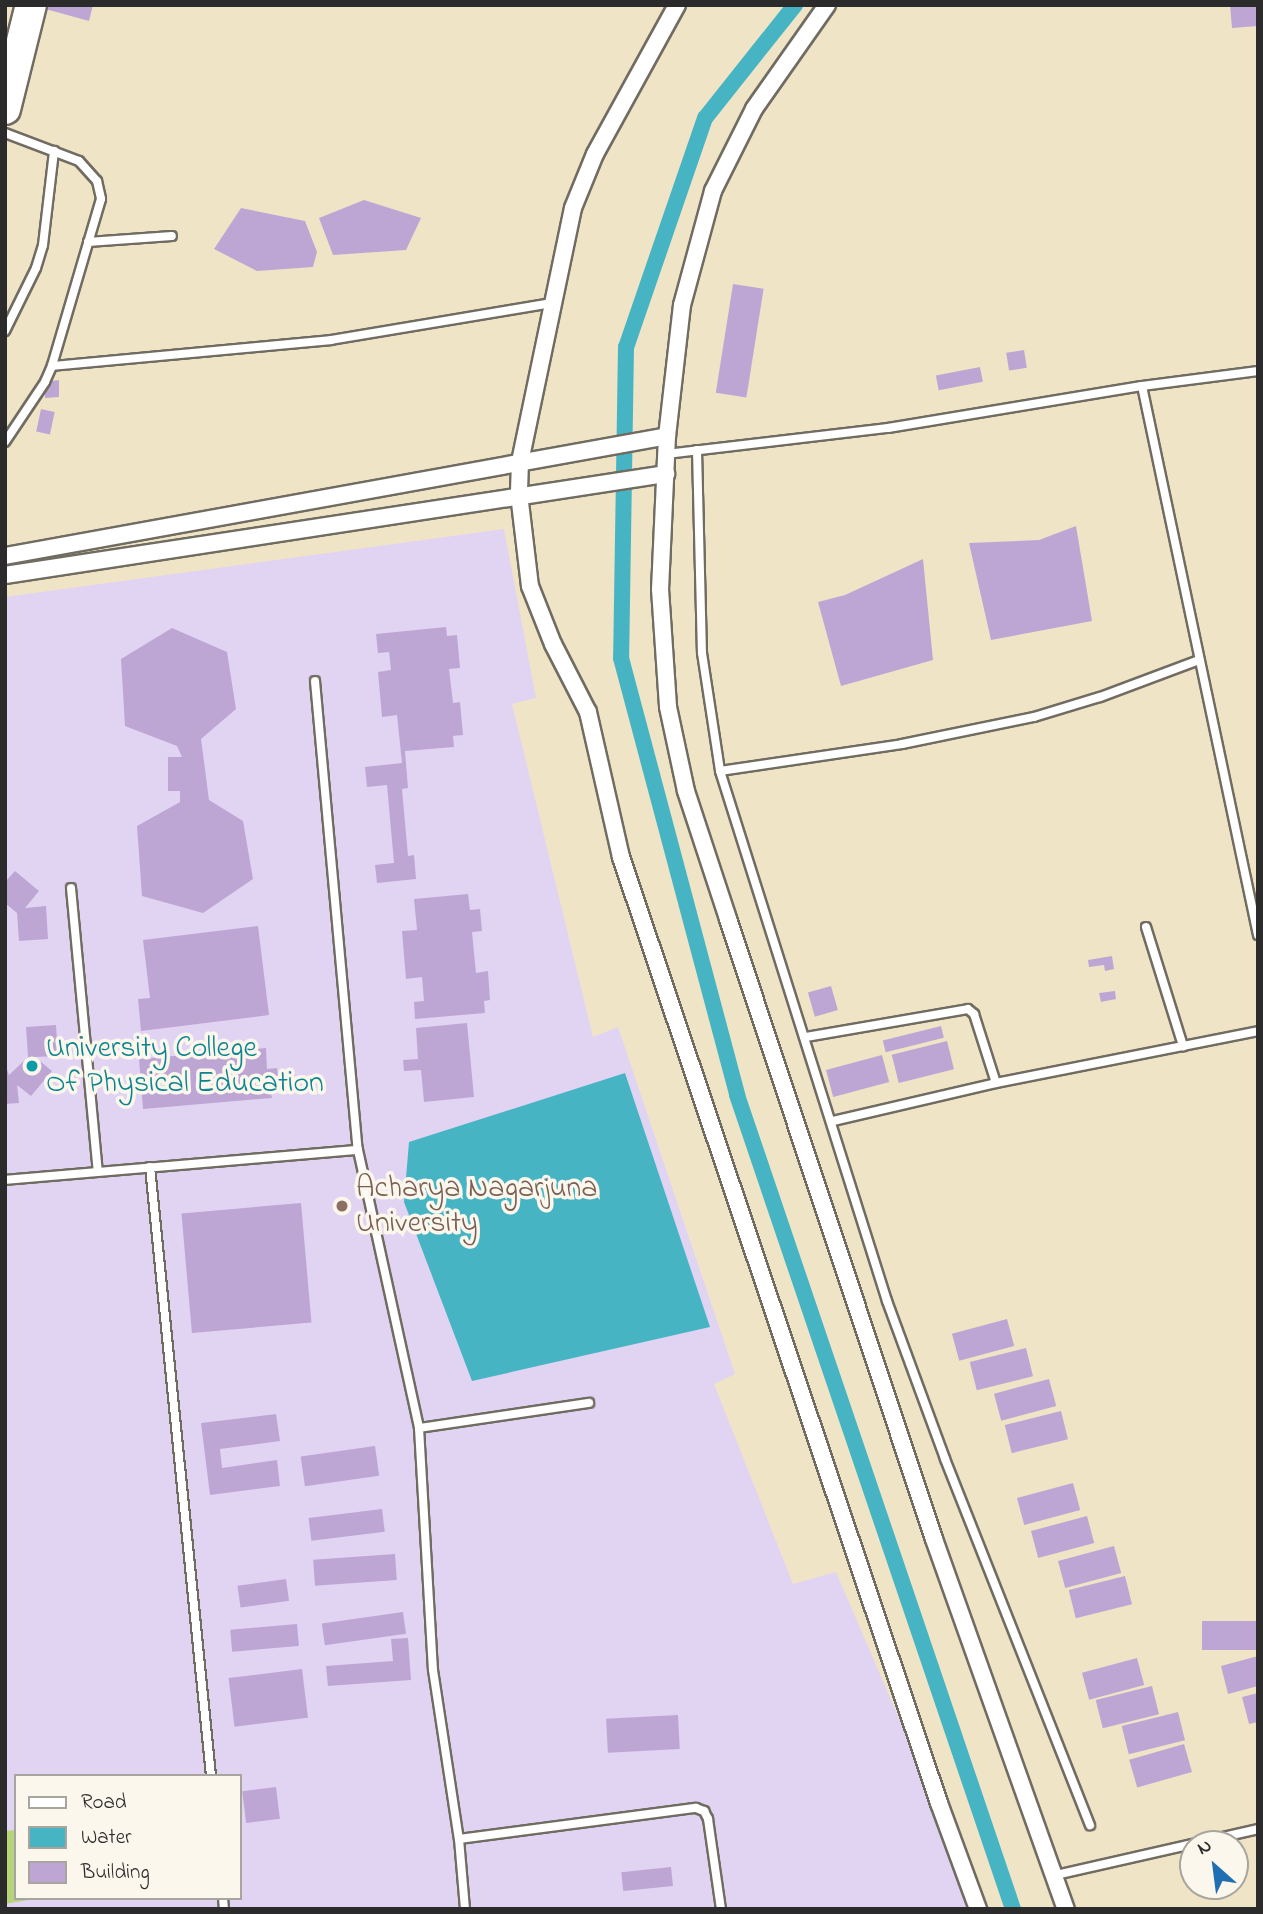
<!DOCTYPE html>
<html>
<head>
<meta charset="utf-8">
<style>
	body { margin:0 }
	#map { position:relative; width:1263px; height:1914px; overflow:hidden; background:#f0e4c7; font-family:"Indie Flower",sans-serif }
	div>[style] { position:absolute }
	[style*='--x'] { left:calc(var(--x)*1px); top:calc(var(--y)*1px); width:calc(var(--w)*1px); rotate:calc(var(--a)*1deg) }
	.built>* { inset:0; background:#e1d4f3 }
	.green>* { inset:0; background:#b7d47b }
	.water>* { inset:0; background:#47b4c3 }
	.canal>* { height:16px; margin:-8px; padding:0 8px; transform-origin:8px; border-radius:8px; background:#47b4c3 }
	.building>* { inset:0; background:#bea6d4; transform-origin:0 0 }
	.roads { filter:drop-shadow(2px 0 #706c62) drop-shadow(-2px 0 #706c62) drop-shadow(0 2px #706c62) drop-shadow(0 -2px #706c62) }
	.lane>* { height:8px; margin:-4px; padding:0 4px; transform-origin:4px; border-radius:4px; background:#fff }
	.street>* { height:16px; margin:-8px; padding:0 8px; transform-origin:8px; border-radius:8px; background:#fff }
	.highway>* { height:30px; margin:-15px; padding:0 15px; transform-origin:15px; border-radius:15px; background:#fff }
	.dots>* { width:19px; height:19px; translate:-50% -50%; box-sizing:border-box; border:4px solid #fbf7ec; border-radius:50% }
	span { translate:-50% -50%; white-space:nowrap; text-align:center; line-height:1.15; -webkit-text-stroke:7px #fbf7ec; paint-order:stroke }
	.culture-label { font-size:30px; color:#0d838f }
	.left { translate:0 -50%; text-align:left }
	.education-label { font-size:30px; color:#785e54 }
	.frame { position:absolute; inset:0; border:7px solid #2b2b2b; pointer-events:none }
	.legend { position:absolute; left:14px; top:1774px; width:228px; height:126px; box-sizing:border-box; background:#fbf7ec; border:2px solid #a8a59f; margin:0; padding:9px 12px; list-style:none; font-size:21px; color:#2b2b2b }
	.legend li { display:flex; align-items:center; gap:14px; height:35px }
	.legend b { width:35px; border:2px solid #a8a59f }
	.north { position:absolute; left:1179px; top:1830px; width:70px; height:70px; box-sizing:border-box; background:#fbf7ec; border:2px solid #a8a59f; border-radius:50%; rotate:332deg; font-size:19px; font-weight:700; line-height:28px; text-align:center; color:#2b2b2b }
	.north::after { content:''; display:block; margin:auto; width:24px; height:32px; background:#1f6fb2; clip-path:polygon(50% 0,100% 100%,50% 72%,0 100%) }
</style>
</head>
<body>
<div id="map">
	<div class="built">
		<div style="clip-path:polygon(evenodd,504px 529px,536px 698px,512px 704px,593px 1037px,618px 1027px,735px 1374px,714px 1384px,793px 1584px,836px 1572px,981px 1909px,5px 1909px,5px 597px,504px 529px,16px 1776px,240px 1776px,240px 1898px,16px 1898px,16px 1776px)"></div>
	</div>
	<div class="green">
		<div style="clip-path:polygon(16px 1830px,16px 1898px,28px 1900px,5px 1904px,5px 1831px)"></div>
	</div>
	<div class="water">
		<div style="clip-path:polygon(625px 1073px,710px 1327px,472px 1381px,404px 1202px,409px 1142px)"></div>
	</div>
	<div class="canal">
		<div style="--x:795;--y:5;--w:144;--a:128.5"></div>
		<div style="--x:705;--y:118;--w:242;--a:109"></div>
		<div style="--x:626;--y:347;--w:311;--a:90.9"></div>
		<div style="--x:621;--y:658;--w:452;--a:75.1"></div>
		<div style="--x:737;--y:1095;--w:860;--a:71.27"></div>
	</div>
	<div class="building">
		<div style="clip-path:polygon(31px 5px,93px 5px,89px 21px)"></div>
		<div style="clip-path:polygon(1230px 5px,1258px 5px,1258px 26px,1232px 28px)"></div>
		<div style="clip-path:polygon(364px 200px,421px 218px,406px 250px,333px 255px,319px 218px)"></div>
		<div style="clip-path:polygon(241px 208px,305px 221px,317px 252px,313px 267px,257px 271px,214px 249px)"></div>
		<div style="left:733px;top:284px;width:31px;height:110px;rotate:9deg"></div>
		<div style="left:1024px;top:350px;width:18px;height:18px;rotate:81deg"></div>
		<div style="left:980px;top:367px;width:15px;height:45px;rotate:79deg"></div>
		<div style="clip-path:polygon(59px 380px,59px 397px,45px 398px,45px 382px)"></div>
		<div style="left:41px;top:409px;width:14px;height:23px;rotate:12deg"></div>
		<div style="clip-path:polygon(1076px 526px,1092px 621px,991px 640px,969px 543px,1039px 540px)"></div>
		<div style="clip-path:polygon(923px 559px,933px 660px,841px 686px,818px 602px,845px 595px)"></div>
		<div style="clip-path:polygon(446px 627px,447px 636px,457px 635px,460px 668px,449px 669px,453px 703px,460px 702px,463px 735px,453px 736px,454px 747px,405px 751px,408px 788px,402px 789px,408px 856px,414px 855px,416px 879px,377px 883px,375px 865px,394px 863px,387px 785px,367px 787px,365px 767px,402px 763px,397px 715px,382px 717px,378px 672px,391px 670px,389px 652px,378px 653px,376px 634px)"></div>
		<div style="clip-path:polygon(172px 628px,227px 652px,236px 709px,201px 739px,209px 800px,243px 821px,253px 879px,203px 913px,142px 896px,137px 826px,180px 802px,180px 791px,168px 791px,168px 757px,182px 757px,177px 746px,125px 726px,121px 659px)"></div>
		<div style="clip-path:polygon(15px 871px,39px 891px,25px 908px,46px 906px,48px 939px,19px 941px,17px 913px,5px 903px,5px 882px)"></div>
		<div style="clip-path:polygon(468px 894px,470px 910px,480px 909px,482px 931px,472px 932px,476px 973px,488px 971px,490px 1000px,484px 1001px,485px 1013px,415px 1019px,414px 1002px,424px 1001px,422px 977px,406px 979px,402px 931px,417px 930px,414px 899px)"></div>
		<div style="clip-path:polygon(258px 926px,269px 1015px,141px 1031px,138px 999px,150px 998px,143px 940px)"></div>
		<div style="clip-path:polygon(1112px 956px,1114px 969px,1105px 971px,1104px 965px,1089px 967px,1088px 960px)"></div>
		<div style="left:831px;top:986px;width:25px;height:24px;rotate:74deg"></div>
		<div style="clip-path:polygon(1115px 991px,1116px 999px,1101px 1002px,1099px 993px)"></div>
		<div style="clip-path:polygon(467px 1023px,474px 1097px,424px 1102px,421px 1070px,404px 1071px,403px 1060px,418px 1059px,416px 1028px)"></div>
		<div style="clip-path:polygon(56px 1025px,58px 1056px,35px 1057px,52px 1071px,31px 1096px,17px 1085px,19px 1103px,5px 1104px,5px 1064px,9px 1075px,28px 1057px,26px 1027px)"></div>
		<div style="left:941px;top:1026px;width:12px;height:60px;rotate:76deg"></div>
		<div style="left:947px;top:1041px;width:29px;height:57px;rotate:76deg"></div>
		<div style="clip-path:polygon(266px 1048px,267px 1069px,277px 1068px,279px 1086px,270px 1087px,272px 1098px,143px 1109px,139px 1059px)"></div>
		<div style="left:882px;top:1055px;width:28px;height:58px;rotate:75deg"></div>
		<div style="left:301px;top:1203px;width:120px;height:120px;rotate:85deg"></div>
		<div style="left:1007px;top:1319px;width:28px;height:57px;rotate:75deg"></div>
		<div style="left:1026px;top:1348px;width:29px;height:58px;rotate:76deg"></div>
		<div style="left:1049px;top:1379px;width:28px;height:57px;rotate:75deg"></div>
		<div style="left:1061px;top:1411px;width:29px;height:58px;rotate:76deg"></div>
		<div style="clip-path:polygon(276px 1414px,280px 1441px,220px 1449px,222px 1468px,277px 1460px,280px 1486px,210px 1495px,201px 1423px)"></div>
		<div style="left:375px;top:1446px;width:30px;height:75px;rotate:82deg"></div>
		<div style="left:1073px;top:1483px;width:28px;height:58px;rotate:75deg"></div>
		<div style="left:382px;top:1509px;width:23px;height:74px;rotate:83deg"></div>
		<div style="left:1087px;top:1516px;width:28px;height:58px;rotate:75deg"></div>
		<div style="left:1114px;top:1546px;width:28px;height:58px;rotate:75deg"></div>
		<div style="left:395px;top:1554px;width:26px;height:82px;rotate:86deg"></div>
		<div style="left:1125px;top:1576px;width:29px;height:58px;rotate:76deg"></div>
		<div style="left:286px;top:1579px;width:22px;height:49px;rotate:82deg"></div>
		<div style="left:403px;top:1612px;width:22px;height:82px;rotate:82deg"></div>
		<div style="left:1258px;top:1621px;width:29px;height:56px;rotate:90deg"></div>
		<div style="left:297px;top:1624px;width:22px;height:67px;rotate:85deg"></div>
		<div style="clip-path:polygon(408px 1638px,411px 1680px,328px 1686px,326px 1666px,393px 1661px,391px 1639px)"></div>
		<div style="clip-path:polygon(1258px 1656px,1258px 1686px,1228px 1694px,1221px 1666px)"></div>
		<div style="left:1137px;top:1658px;width:28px;height:57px;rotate:75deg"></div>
		<div style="left:302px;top:1669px;width:49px;height:74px;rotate:83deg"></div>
		<div style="left:1152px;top:1686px;width:29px;height:58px;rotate:76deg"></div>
		<div style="clip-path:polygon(1258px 1693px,1258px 1722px,1249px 1724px,1242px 1697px)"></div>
		<div style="left:1178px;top:1712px;width:29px;height:58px;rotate:76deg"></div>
		<div style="left:678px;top:1715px;width:34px;height:72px;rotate:87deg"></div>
		<div style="left:1184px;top:1744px;width:29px;height:57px;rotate:74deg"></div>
		<div style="left:276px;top:1787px;width:32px;height:34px;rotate:83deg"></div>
		<div style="left:671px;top:1867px;width:19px;height:50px;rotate:84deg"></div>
	</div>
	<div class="roads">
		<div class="lane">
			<div style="--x:5;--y:133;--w:79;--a:20.7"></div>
			<div style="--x:79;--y:161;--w:27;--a:48"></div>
			<div style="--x:97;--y:181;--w:18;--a:77"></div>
			<div style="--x:101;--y:199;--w:174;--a:106.4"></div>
			<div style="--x:52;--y:366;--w:17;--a:114"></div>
			<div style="--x:45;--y:382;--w:72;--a:123.7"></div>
			<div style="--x:88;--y:242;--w:84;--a:-4.1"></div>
			<div style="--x:5;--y:331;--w:70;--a:-63.8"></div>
			<div style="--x:36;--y:268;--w:24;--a:-73"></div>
			<div style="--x:43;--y:245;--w:95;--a:-83.3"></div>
			<div style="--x:52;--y:366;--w:280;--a:-5.3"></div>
			<div style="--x:331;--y:340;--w:223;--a:-9.5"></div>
			<div style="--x:1142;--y:386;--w:561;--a:78.07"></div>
			<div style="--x:697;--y:450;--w:203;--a:88.6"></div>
			<div style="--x:702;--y:653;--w:119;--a:81.3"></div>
			<div style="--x:720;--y:771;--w:556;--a:72.51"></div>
			<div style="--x:887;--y:1301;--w:168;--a:69.8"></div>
			<div style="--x:945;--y:1459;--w:394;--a:68.4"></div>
			<div style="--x:666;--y:454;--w:224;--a:-6.7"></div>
			<div style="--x:888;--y:428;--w:257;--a:-9.4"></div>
			<div style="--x:1142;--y:386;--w:117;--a:-7.4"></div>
			<div style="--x:315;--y:681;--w:471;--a:84.8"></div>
			<div style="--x:358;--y:1150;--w:285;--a:77.6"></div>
			<div style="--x:419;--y:1428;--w:242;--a:86.7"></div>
			<div style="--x:433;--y:1670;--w:171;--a:81.3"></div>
			<div style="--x:459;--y:1839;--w:70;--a:85.1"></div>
			<div style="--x:720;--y:771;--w:184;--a:-8.4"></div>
			<div style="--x:902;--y:744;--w:135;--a:-11.6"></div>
			<div style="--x:1034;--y:717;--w:69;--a:-16.9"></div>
			<div style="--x:1100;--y:697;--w:106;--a:-20.5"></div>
			<div style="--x:71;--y:888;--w:285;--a:84.6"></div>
			<div style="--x:1146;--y:927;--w:125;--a:72.7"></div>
			<div style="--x:806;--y:1037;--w:164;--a:-9.8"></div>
			<div style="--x:968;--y:1009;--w:8;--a:40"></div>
			<div style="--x:974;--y:1014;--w:72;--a:72.3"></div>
			<div style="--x:833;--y:1121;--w:167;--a:-13.1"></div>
			<div style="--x:996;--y:1083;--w:267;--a:-11.2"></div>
			<div style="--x:150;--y:1167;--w:612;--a:84.28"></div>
			<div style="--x:5;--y:1180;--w:354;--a:-4.9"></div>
			<div style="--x:419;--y:1428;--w:172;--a:-8.4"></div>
			<div style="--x:459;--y:1839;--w:239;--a:-7.5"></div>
			<div style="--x:696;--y:1808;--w:9;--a:21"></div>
			<div style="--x:704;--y:1811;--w:9;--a:63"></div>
			<div style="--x:708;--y:1819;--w:91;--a:81.8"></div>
			<div style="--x:1056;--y:1875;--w:207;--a:-12.8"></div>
			<div style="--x:223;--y:1898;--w:11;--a:85"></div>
		</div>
		<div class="street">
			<div style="--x:677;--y:5;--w:170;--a:118.8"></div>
			<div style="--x:595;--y:154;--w:58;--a:112.2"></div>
			<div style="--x:573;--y:208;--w:259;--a:101.8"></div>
			<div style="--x:520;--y:462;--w:32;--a:92"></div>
			<div style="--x:519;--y:494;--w:93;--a:83.2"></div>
			<div style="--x:530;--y:586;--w:62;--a:68.4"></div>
			<div style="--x:553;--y:644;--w:76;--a:62.8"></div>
			<div style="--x:588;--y:712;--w:149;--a:77.2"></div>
			<div style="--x:621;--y:857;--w:998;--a:71.42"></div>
			<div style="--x:939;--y:1803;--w:113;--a:69.8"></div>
			<div style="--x:827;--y:5;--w:127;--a:125.1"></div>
			<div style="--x:754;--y:109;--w:92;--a:116.6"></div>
			<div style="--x:713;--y:191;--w:118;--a:105.2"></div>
			<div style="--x:682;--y:305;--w:132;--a:96.5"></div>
			<div style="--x:667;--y:436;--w:153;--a:92.6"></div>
			<div style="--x:660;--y:589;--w:118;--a:86.1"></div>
			<div style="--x:668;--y:707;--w:86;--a:77.9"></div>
			<div style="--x:686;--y:791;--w:135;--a:71.8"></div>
			<div style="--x:728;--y:919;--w:653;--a:71.62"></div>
			<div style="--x:934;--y:1539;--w:393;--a:70.4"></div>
			<div style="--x:5;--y:556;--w:673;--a:-10.27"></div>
			<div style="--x:5;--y:575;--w:669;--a:-8.69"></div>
		</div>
		<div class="highway">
			<div style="--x:5;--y:109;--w:107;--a:-76"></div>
		</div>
	</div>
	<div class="dots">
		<div style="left:32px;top:1066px;background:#0f9aa8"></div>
		<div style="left:342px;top:1206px;background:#8d6e63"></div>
	</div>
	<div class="culture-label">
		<span class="left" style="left:46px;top:1066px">University College<br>Of Physical Education</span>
	</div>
	<div class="education-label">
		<span class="left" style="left:356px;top:1206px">Acharya Nagarjuna<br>University</span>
	</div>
	<div class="frame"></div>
	<ul class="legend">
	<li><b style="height:9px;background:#fff"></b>Road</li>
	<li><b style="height:19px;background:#47b4c3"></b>Water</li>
	<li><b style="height:19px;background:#bea6d4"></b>Building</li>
	</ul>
	<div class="north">N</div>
</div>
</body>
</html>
